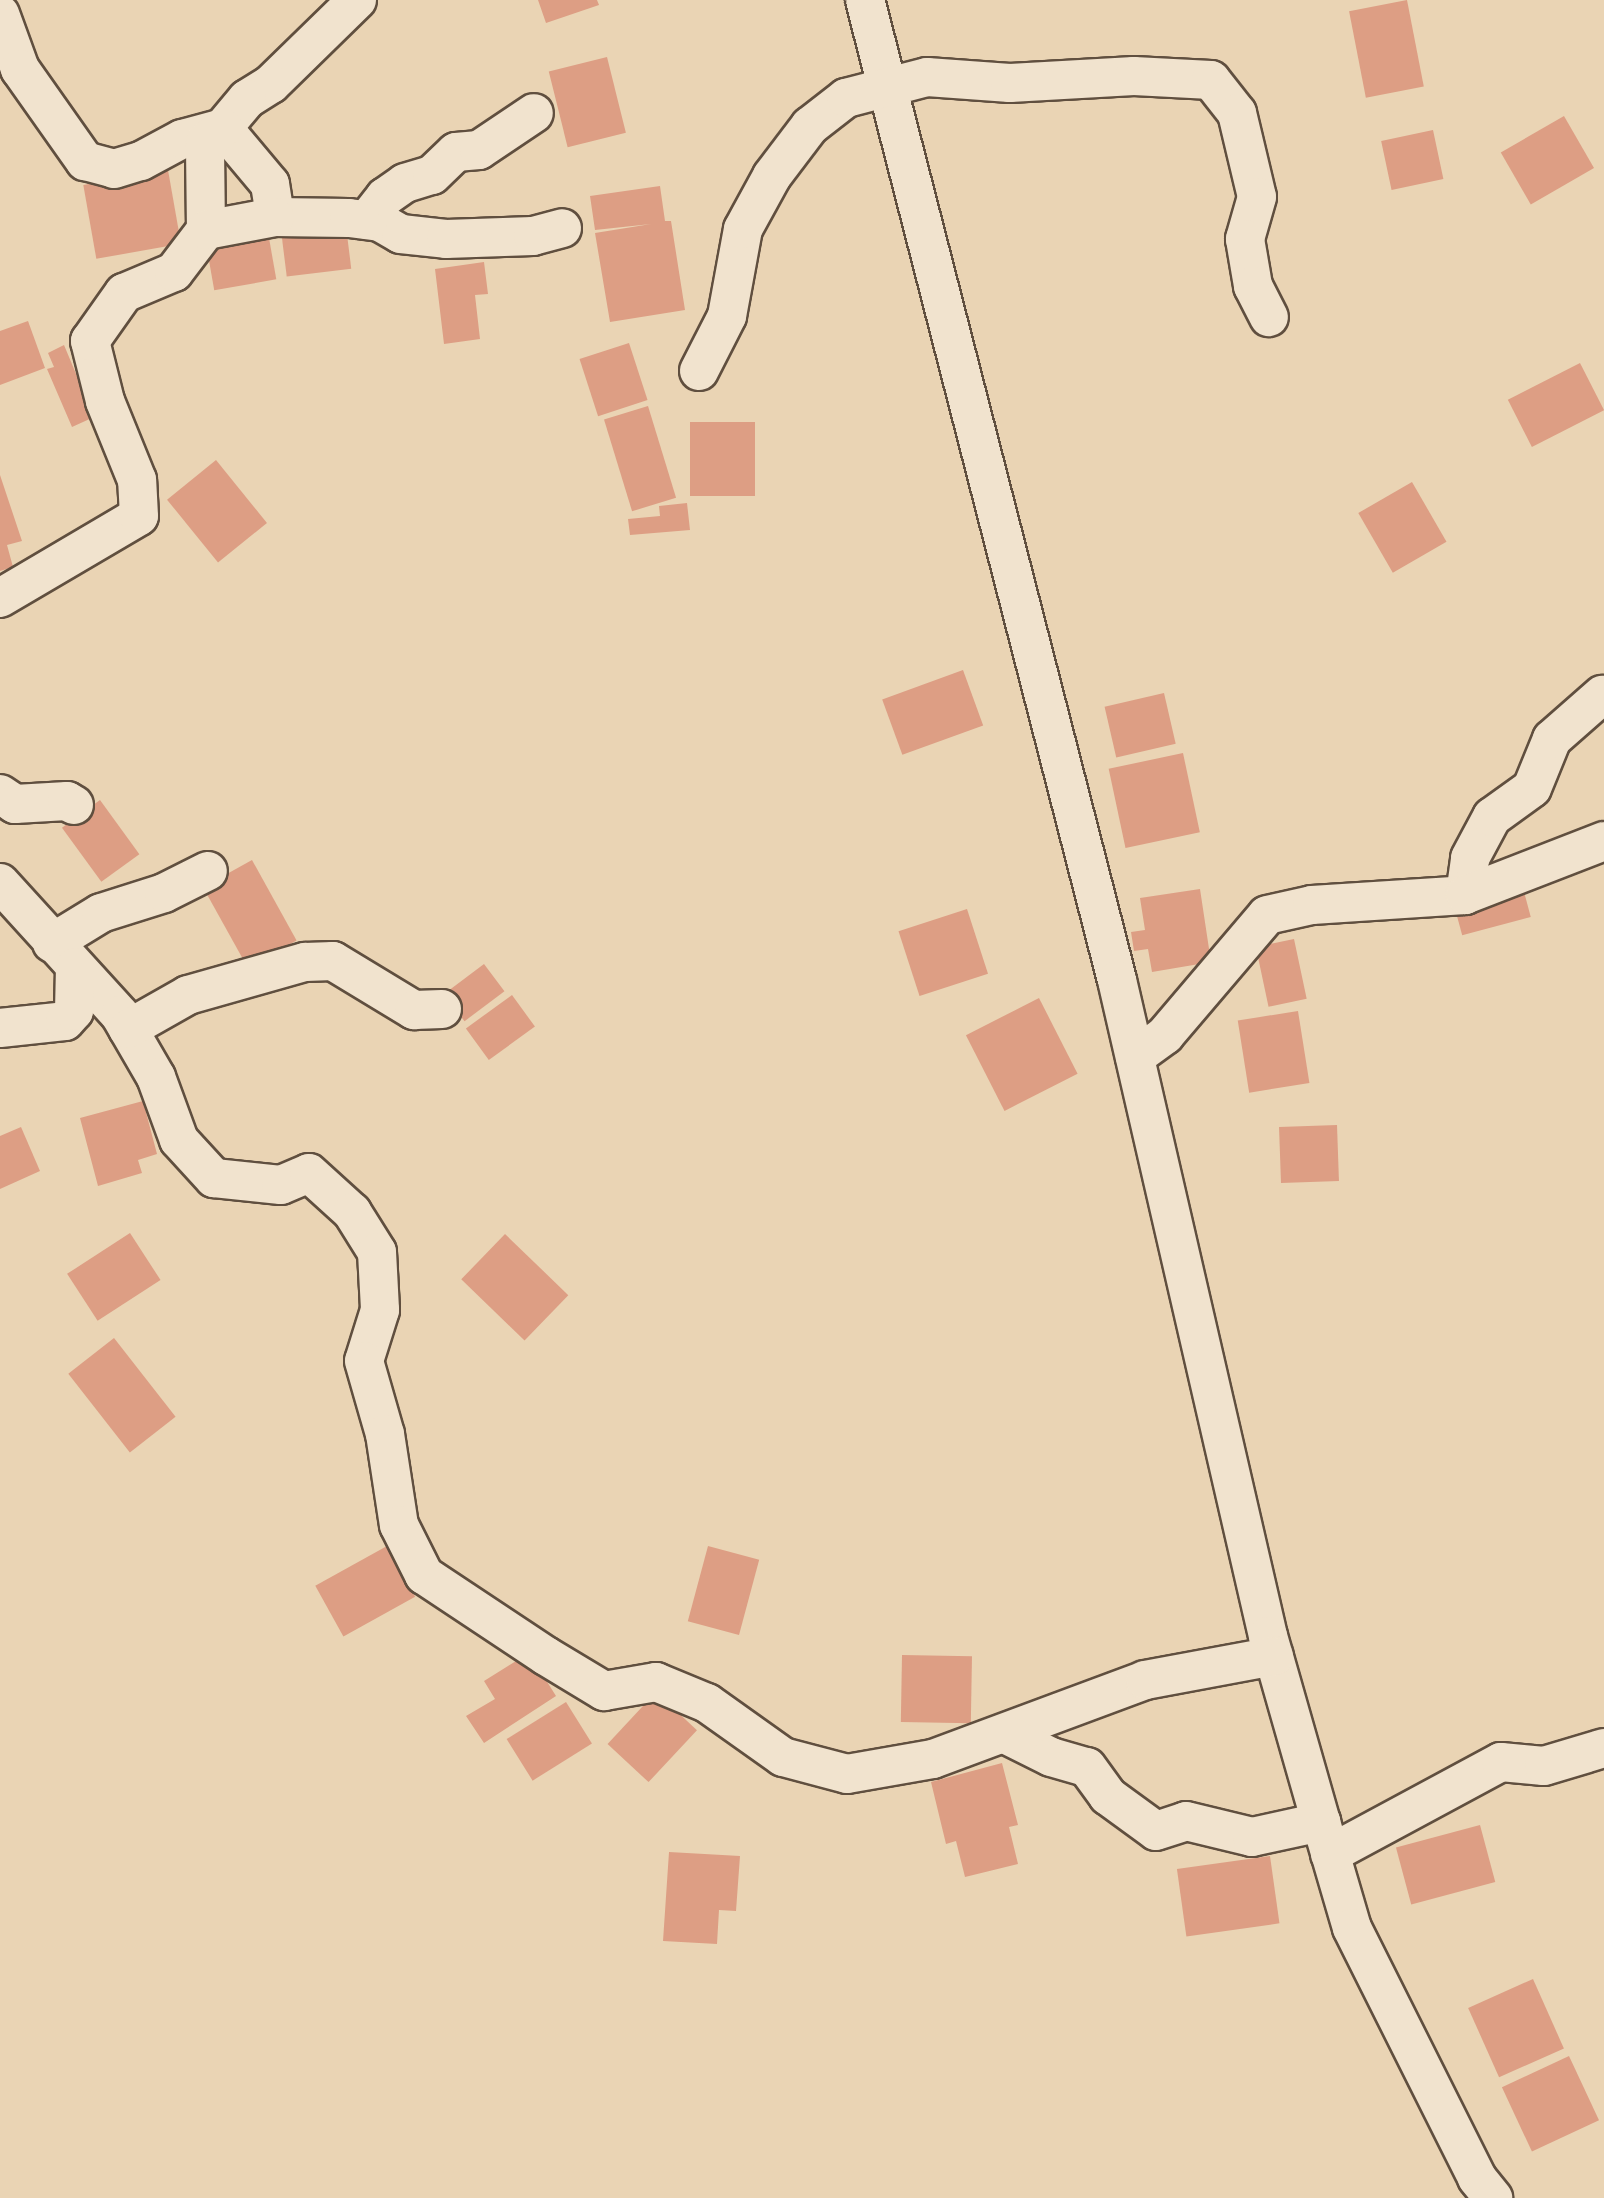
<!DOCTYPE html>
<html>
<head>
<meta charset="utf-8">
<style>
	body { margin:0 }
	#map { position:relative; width:1604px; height:2198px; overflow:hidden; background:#ead4b4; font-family:"IM FELL English",serif }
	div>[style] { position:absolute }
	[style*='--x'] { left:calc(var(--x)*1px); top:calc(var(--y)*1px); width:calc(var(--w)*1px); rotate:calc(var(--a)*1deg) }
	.building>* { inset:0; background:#dd9e84; transform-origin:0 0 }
	.roads { filter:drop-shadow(2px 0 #604f3f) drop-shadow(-2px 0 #604f3f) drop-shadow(0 2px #604f3f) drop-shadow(0 -2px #604f3f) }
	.street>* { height:38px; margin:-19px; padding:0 19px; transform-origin:19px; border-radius:19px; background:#f1e3ce }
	span { translate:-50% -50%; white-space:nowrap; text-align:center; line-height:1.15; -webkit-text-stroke:10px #f1e3ce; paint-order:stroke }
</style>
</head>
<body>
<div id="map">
	<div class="building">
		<div style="clip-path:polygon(538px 0,597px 0,599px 5px,546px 23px)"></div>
		<div style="left:1407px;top:0;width:88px;height:59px;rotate:79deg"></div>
		<div style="left:607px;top:57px;width:78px;height:60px;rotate:76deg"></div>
		<div style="left:1564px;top:116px;width:60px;height:73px;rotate:60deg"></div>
		<div style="left:1433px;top:130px;width:50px;height:53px;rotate:78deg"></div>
		<div style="left:168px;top:170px;width:75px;height:86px;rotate:80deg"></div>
		<div style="clip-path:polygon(660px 186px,665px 221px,671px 221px,685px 310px,610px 322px,595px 233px,651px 224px,595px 230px,590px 196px)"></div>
		<div style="left:346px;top:226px;width:43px;height:65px;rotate:83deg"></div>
		<div style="left:269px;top:238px;width:42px;height:63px;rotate:80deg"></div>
		<div style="clip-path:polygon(484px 262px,488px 294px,475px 295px,480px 339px,444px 344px,435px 269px)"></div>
		<div style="clip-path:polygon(28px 321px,45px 368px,0 385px,0 331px)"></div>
		<div style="left:629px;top:343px;width:60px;height:52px;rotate:72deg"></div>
		<div style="clip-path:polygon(64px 345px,94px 417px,72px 427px,47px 369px,54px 367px,48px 353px)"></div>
		<div style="left:1580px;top:363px;width:53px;height:81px;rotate:63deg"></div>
		<div style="left:648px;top:406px;width:96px;height:46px;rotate:73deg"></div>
		<div style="left:690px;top:422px;width:65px;height:74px"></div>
		<div style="left:216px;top:460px;width:81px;height:63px;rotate:51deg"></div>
		<div style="clip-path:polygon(0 475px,22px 541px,7px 545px,13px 567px,0 571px)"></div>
		<div style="left:1412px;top:482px;width:69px;height:62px;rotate:60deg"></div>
		<div style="clip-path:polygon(687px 503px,690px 530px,630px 535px,628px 519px,660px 516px,659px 506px)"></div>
		<div style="left:963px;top:670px;width:59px;height:86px;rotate:70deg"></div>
		<div style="left:1164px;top:693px;width:52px;height:61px;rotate:77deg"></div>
		<div style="left:1183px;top:753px;width:81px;height:76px;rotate:78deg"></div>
		<div style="left:100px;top:800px;width:67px;height:47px;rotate:54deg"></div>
		<div style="left:252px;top:860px;width:92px;height:56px;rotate:61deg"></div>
		<div style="left:1523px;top:888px;width:30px;height:71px;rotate:75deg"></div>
		<div style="clip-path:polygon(1200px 889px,1211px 962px,1152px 972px,1148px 949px,1134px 951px,1131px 932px,1145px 930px,1140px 898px)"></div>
		<div style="left:967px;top:909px;width:68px;height:72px;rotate:72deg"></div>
		<div style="left:1294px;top:939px;width:61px;height:39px;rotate:78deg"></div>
		<div style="left:484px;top:964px;width:34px;height:50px;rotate:53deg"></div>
		<div style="left:512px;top:995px;width:39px;height:57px;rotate:54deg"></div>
		<div style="left:1039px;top:998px;width:85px;height:82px;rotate:63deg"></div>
		<div style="left:1298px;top:1011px;width:73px;height:61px;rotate:81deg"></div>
		<div style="clip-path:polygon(143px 1101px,157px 1154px,138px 1160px,142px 1173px,98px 1186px,80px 1118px)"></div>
		<div style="left:1337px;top:1125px;width:56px;height:58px;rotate:88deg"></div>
		<div style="clip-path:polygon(21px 1127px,40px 1171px,0 1189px,0 1136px)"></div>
		<div style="left:130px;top:1233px;width:56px;height:75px;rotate:57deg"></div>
		<div style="left:505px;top:1234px;width:88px;height:63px;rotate:44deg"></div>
		<div style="left:114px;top:1338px;width:100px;height:58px;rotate:52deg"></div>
		<div style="left:387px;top:1546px;width:58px;height:82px;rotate:61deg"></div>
		<div style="left:708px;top:1546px;width:53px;height:78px;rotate:15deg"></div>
		<div style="clip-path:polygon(529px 1653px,556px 1696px,484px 1743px,466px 1716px,495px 1699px,484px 1681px)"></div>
		<div style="left:902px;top:1655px;width:70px;height:67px;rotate:1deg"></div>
		<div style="left:656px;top:1692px;width:56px;height:71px;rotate:43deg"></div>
		<div style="left:566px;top:1702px;width:49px;height:70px;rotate:58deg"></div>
		<div style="clip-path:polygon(1002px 1763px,1018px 1825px,1009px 1827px,1018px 1864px,965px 1877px,956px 1841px,946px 1844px,931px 1782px)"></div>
		<div style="left:1480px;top:1825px;width:59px;height:87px;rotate:75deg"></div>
		<div style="clip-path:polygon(669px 1852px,740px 1856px,736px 1911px,719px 1910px,717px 1944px,663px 1941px)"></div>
		<div style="left:1270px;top:1856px;width:68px;height:94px;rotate:82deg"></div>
		<div style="left:1533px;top:1979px;width:76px;height:71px;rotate:66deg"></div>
		<div style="left:1569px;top:2056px;width:71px;height:74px;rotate:65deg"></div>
	</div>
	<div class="roads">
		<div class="street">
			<div style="--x:357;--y:0;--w:120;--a:135.7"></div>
			<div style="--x:271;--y:84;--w:28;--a:148"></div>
			<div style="--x:247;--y:99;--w:38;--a:130"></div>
			<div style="--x:223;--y:128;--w:73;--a:50"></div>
			<div style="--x:270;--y:184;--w:33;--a:81"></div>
			<div style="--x:275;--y:217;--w:74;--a:0.8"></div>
			<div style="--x:349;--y:218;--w:31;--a:7"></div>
			<div style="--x:380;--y:222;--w:24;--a:30"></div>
			<div style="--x:401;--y:234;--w:45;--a:6.3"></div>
			<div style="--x:446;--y:239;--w:87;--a:-2"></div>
			<div style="--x:533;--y:236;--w:30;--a:-15"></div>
			<div style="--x:865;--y:0;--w:1012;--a:75.58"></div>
			<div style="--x:1117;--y:980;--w:673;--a:77.04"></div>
			<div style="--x:1268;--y:1636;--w:193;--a:74.1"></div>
			<div style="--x:1321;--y:1822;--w:110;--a:73.7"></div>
			<div style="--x:1352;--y:1928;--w:280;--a:63.4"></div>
			<div style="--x:1477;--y:2178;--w:26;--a:51"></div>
			<div style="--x:0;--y:14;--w:59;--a:70"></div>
			<div style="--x:20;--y:69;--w:113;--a:54.8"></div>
			<div style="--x:85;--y:161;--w:30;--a:15"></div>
			<div style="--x:114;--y:169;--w:28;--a:-17"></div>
			<div style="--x:141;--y:161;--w:47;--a:-28.2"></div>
			<div style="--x:182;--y:139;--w:42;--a:-15"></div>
			<div style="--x:367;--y:220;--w:29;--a:-52"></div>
			<div style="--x:385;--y:197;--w:24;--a:-35"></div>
			<div style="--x:405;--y:183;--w:28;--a:-17"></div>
			<div style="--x:432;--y:175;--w:33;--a:-44"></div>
			<div style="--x:456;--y:152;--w:23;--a:-5"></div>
			<div style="--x:479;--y:150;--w:66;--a:-33.9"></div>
			<div style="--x:206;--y:230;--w:88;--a:-90.7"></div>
			<div style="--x:205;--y:142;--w:23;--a:-38"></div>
			<div style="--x:699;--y:371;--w:62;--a:-63"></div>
			<div style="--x:727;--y:316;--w:88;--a:-79.6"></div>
			<div style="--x:743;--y:229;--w:60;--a:-61.3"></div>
			<div style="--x:772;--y:176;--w:63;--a:-52.8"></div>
			<div style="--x:810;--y:126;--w:46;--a:-37.9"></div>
			<div style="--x:846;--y:98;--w:84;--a:-14.5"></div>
			<div style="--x:927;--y:77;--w:83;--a:4.1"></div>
			<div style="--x:1010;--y:83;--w:124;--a:-3.2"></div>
			<div style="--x:1134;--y:76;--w:77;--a:3"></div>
			<div style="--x:1211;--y:80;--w:42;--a:51.8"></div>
			<div style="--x:1237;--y:113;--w:86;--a:76.6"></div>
			<div style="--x:1257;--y:197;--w:44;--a:105.9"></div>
			<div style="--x:1245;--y:239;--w:48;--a:80.3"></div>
			<div style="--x:1253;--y:286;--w:35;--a:63"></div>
			<div style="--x:0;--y:598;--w:161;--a:-30.5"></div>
			<div style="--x:139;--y:516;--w:36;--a:-93"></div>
			<div style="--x:137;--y:480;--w:85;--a:-112.1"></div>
			<div style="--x:105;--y:401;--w:62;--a:-104"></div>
			<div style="--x:90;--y:341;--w:59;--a:-54.7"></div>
			<div style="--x:124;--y:293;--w:54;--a:-22.8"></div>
			<div style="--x:174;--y:272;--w:53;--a:-52.7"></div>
			<div style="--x:206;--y:230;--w:70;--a:-10.7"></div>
			<div style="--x:0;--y:794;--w:18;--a:34"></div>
			<div style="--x:15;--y:804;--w:52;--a:-3.3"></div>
			<div style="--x:67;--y:801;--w:8;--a:30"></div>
			<div style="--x:0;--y:883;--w:178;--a:47.7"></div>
			<div style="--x:120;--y:1015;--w:72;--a:59.9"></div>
			<div style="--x:156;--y:1077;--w:67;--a:69.9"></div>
			<div style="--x:179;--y:1140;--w:52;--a:47.4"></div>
			<div style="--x:214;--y:1178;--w:67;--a:6"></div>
			<div style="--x:281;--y:1185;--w:30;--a:-23"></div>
			<div style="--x:309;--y:1173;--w:58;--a:42.2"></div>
			<div style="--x:352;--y:1212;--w:47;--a:58"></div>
			<div style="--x:377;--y:1252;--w:58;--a:87"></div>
			<div style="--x:380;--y:1310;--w:53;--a:107.4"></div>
			<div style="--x:364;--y:1361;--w:76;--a:74"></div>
			<div style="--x:385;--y:1434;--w:92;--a:81.3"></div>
			<div style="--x:399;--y:1525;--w:56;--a:63.4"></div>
			<div style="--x:424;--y:1575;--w:146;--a:33.6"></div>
			<div style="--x:546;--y:1656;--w:68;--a:31.1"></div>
			<div style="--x:604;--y:1691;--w:53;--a:-9.8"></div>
			<div style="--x:656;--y:1682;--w:55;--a:22.4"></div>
			<div style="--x:707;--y:1703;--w:93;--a:35.4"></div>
			<div style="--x:783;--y:1757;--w:66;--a:14.9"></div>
			<div style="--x:847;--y:1774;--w:87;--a:-9.9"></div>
			<div style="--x:933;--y:1759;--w:226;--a:-20.4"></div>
			<div style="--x:1145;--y:1680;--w:131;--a:-10.5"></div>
			<div style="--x:1465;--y:895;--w:37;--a:-82"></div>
			<div style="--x:1470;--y:858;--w:47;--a:-61.8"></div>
			<div style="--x:1492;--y:817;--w:49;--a:-35.9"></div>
			<div style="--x:1532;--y:788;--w:53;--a:-67.8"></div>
			<div style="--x:1552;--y:739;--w:67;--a:-41.3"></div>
			<div style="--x:52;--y:943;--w:57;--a:-31.5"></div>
			<div style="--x:101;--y:913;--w:66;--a:-17.6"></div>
			<div style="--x:164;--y:893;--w:49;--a:-26.6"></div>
			<div style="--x:0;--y:1028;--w:65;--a:-6.1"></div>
			<div style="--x:65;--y:1021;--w:13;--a:-48"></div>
			<div style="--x:74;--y:1011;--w:44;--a:-88.7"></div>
			<div style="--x:128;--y:1029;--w:69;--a:-29.5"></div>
			<div style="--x:188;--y:995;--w:122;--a:-15.8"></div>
			<div style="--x:305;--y:962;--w:28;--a:-2"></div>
			<div style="--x:333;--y:961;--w:95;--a:31.2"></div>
			<div style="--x:414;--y:1010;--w:28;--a:-2"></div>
			<div style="--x:1135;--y:1057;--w:37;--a:-36"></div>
			<div style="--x:1165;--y:1035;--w:157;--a:-49.6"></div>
			<div style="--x:1267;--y:915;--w:46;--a:-12.5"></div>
			<div style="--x:1312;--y:905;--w:153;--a:-3.7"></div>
			<div style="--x:1465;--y:895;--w:149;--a:-21.2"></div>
			<div style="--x:1005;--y:1734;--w:51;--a:26.6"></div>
			<div style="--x:1051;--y:1757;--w:37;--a:16"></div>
			<div style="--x:1087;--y:1767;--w:36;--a:54"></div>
			<div style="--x:1108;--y:1796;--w:59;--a:36.1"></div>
			<div style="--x:1156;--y:1831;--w:32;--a:-18"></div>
			<div style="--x:1186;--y:1821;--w:68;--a:13.6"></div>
			<div style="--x:1252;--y:1837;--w:71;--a:-12.3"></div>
			<div style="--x:1330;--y:1854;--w:194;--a:-28.3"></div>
			<div style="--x:1501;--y:1762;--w:43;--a:5.3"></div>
			<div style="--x:1544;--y:1766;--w:63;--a:-16.7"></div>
		</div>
	</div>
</div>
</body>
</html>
